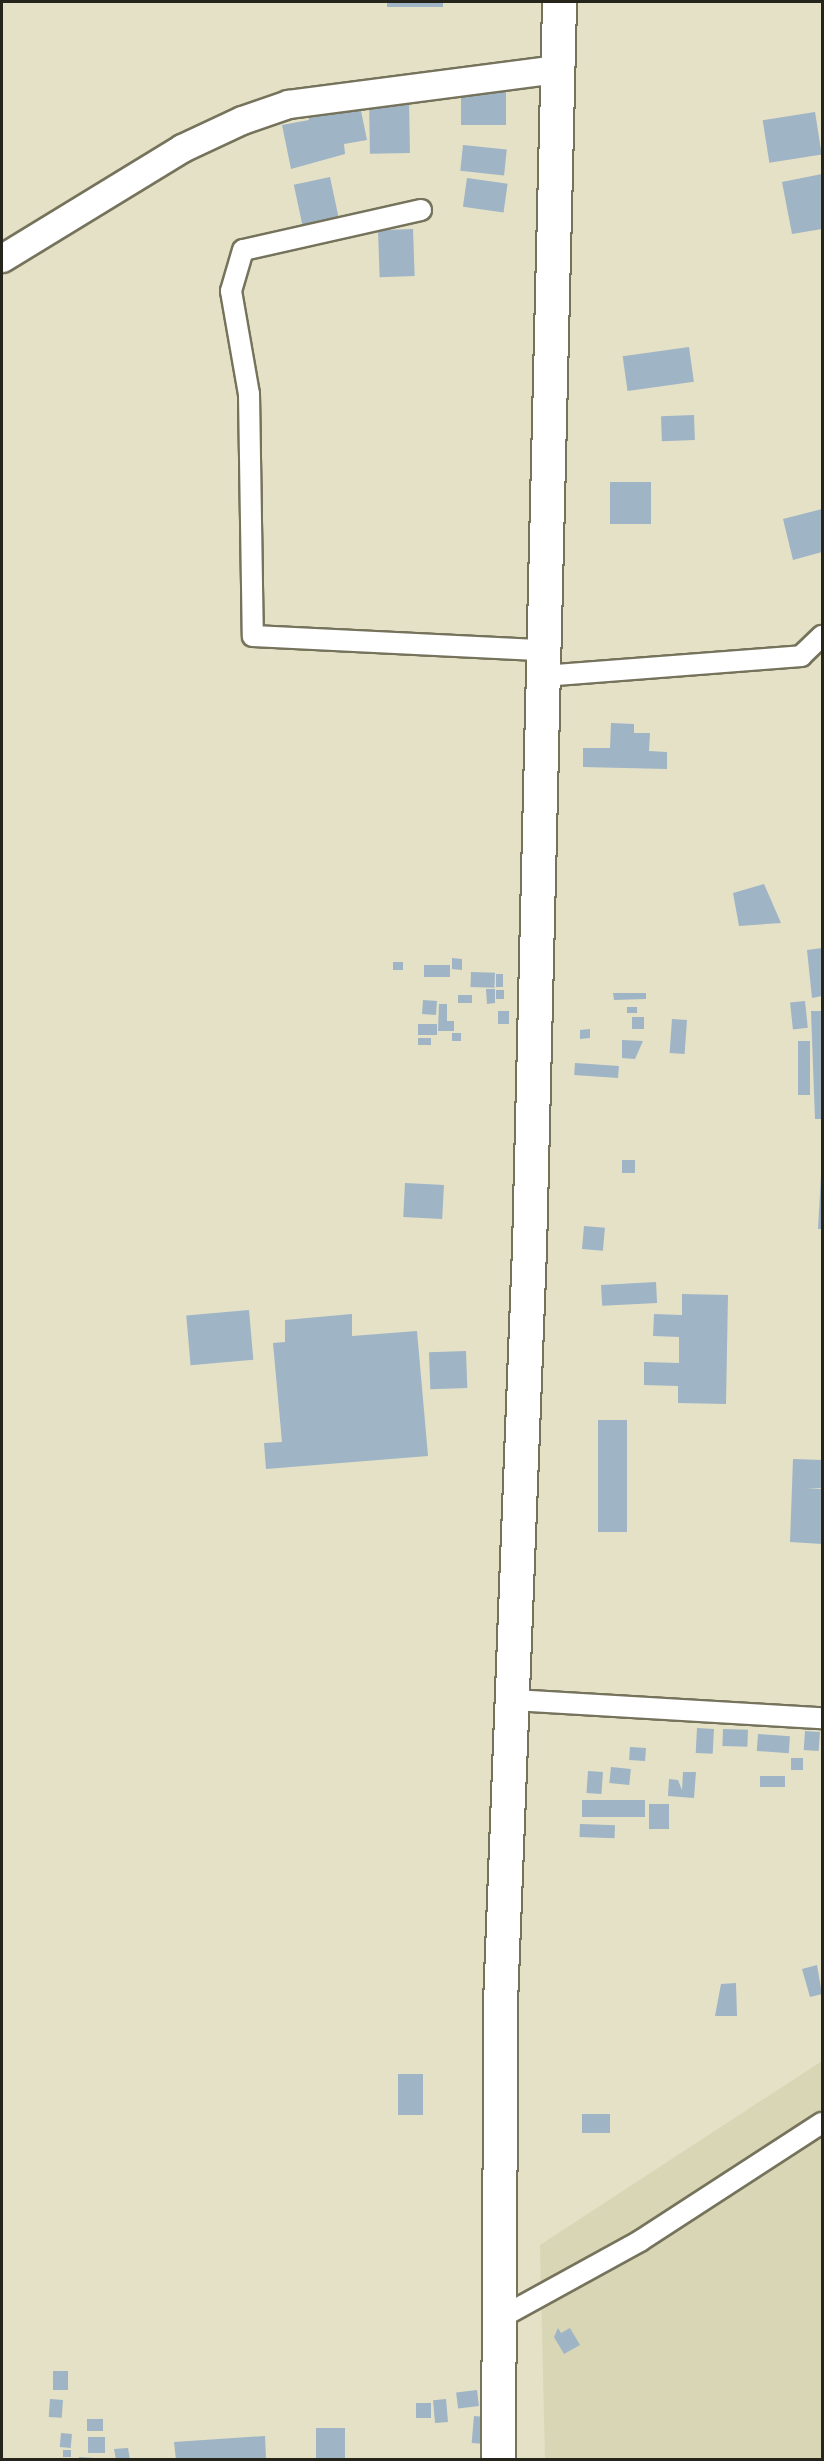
<!DOCTYPE html>
<html>
<head>
<meta charset="utf-8">
<style>
	body { margin:0 }
	#map { position:relative; width:824px; height:2461px; overflow:hidden; background:#e4e1c7; font-family:Merriweather,serif }
	div>[style] { position:absolute }
	[style*='--x'] { left:calc(var(--x)*1px); top:calc(var(--y)*1px); width:calc(var(--w)*1px); rotate:calc(var(--a)*1deg) }
	.built>* { inset:0; background:#d9d6b6 }
	.building>* { inset:0; background:#9fb4c5; transform-origin:0 0 }
	.roads { filter:drop-shadow(2px 0 #76735c) drop-shadow(-2px 0 #76735c) drop-shadow(0 2px #76735c) drop-shadow(0 -2px #76735c) }
	.street>* { height:20px; margin:-10px; padding:0 10px; transform-origin:10px; border-radius:10px; background:#fff }
	.secondary>* { height:27px; margin:-13.5px; padding:0 13.5px; transform-origin:13.5px; border-radius:13.5px; background:#fff }
	.highway>* { height:33px; margin:-16.5px; padding:0 16.5px; transform-origin:16.5px; border-radius:16.5px; background:#fff }
	span { translate:-50% -50%; white-space:nowrap; text-align:center; line-height:1.15; -webkit-text-stroke:6px #f1eed4; paint-order:stroke }
	.frame { position:absolute; inset:0; border:3px solid #26251b; pointer-events:none }
</style>
</head>
<body>
<div id="map">
	<div class="built">
		<div style="clip-path:polygon(822px 2061px,822px 2459px,545px 2459px,540px 2245px)"></div>
	</div>
	<div class="building">
		<div style="left:387px;top:2px;width:56px;height:5px"></div>
		<div style="left:461px;top:85px;width:45px;height:40px"></div>
		<div style="clip-path:polygon(358px 96px,367px 140px,344px 144px,345px 154px,291px 169px,282px 125px,309px 120px,308px 115px,334px 110px)"></div>
		<div style="left:409px;top:99px;width:54px;height:40px;rotate:89deg"></div>
		<div style="left:815px;top:112px;width:43px;height:53px;rotate:81deg"></div>
		<div style="left:463px;top:145px;width:44px;height:26px;rotate:6deg"></div>
		<div style="clip-path:polygon(822px 174px,822px 229px,792px 234px,782px 182px)"></div>
		<div style="left:330px;top:177px;width:43px;height:37px;rotate:78deg"></div>
		<div style="left:467px;top:178px;width:41px;height:29px;rotate:8deg"></div>
		<div style="left:413px;top:229px;width:47px;height:35px;rotate:88deg"></div>
		<div style="left:689px;top:347px;width:35px;height:67px;rotate:82deg"></div>
		<div style="left:694px;top:415px;width:25px;height:33px;rotate:88deg"></div>
		<div style="left:651px;top:482px;width:42px;height:41px;rotate:90deg"></div>
		<div style="clip-path:polygon(822px 509px,822px 552px,793px 560px,783px 519px)"></div>
		<div style="clip-path:polygon(611px 723px,634px 724px,634px 733px,650px 733px,649px 751px,667px 752px,667px 769px,583px 767px,583px 748px,610px 748px)"></div>
		<div style="clip-path:polygon(764px 884px,781px 923px,739px 926px,733px 893px)"></div>
		<div style="clip-path:polygon(822px 948px,822px 996px,812px 998px,807px 950px)"></div>
		<div style="clip-path:polygon(452px 958px,462px 959px,462px 970px,452px 969px)"></div>
		<div style="left:393px;top:962px;width:10px;height:8px"></div>
		<div style="left:450px;top:965px;width:12px;height:26px;rotate:90deg"></div>
		<div style="left:471px;top:972px;width:24px;height:15px;rotate:2deg"></div>
		<div style="left:496px;top:974px;width:7px;height:13px"></div>
		<div style="clip-path:polygon(486px 989px,495px 989px,495px 1003px,487px 1004px)"></div>
		<div style="left:496px;top:990px;width:8px;height:9px"></div>
		<div style="clip-path:polygon(613px 993px,646px 993px,646px 999px,614px 1000px)"></div>
		<div style="left:458px;top:995px;width:14px;height:8px"></div>
		<div style="left:423px;top:1000px;width:14px;height:14px;rotate:4deg"></div>
		<div style="left:805px;top:1001px;width:27px;height:15px;rotate:84deg"></div>
		<div style="clip-path:polygon(439px 1004px,447px 1004px,447px 1021px,454px 1021px,454px 1031px,438px 1031px)"></div>
		<div style="left:627px;top:1007px;width:10px;height:6px"></div>
		<div style="left:498px;top:1011px;width:11px;height:13px"></div>
		<div style="clip-path:polygon(811px 1011px,822px 1011px,822px 1119px,815px 1119px)"></div>
		<div style="left:632px;top:1017px;width:12px;height:12px"></div>
		<div style="left:672px;top:1019px;width:15px;height:34px;rotate:4deg"></div>
		<div style="left:418px;top:1024px;width:19px;height:11px"></div>
		<div style="clip-path:polygon(590px 1029px,590px 1038px,580px 1039px,580px 1030px)"></div>
		<div style="left:452px;top:1033px;width:9px;height:8px"></div>
		<div style="left:418px;top:1038px;width:13px;height:7px"></div>
		<div style="clip-path:polygon(622px 1040px,643px 1041px,635px 1059px,622px 1058px)"></div>
		<div style="left:798px;top:1041px;width:12px;height:54px"></div>
		<div style="left:575px;top:1063px;width:44px;height:12px;rotate:4deg"></div>
		<div style="left:622px;top:1160px;width:13px;height:13px"></div>
		<div style="clip-path:polygon(821px 1176px,822px 1176px,822px 1229px,818px 1229px)"></div>
		<div style="left:405px;top:1183px;width:39px;height:34px;rotate:3deg"></div>
		<div style="left:584px;top:1226px;width:21px;height:23px;rotate:5deg"></div>
		<div style="left:656px;top:1282px;width:21px;height:55px;rotate:87deg"></div>
		<div style="clip-path:polygon(682px 1294px,728px 1295px,726px 1404px,678px 1403px,678px 1386px,644px 1385px,644px 1362px,679px 1363px,679px 1337px,653px 1336px,654px 1314px,682px 1315px)"></div>
		<div style="left:249px;top:1310px;width:50px;height:63px;rotate:85deg"></div>
		<div style="clip-path:polygon(352px 1314px,352px 1336px,417px 1331px,428px 1456px,266px 1469px,264px 1443px,282px 1442px,273px 1343px,285px 1342px,285px 1320px)"></div>
		<div style="left:466px;top:1351px;width:37px;height:37px;rotate:88deg"></div>
		<div style="left:598px;top:1420px;width:29px;height:112px"></div>
		<div style="clip-path:polygon(793px 1459px,822px 1460px,822px 1488px,807px 1488px,822px 1489px,822px 1544px,790px 1542px)"></div>
		<div style="left:697px;top:1728px;width:17px;height:25px;rotate:3deg"></div>
		<div style="left:723px;top:1729px;width:25px;height:17px;rotate:2deg"></div>
		<div style="left:805px;top:1731px;width:15px;height:19px;rotate:4deg"></div>
		<div style="left:758px;top:1734px;width:32px;height:17px;rotate:4deg"></div>
		<div style="left:630px;top:1747px;width:16px;height:13px;rotate:4deg"></div>
		<div style="left:791px;top:1758px;width:12px;height:12px"></div>
		<div style="left:611px;top:1767px;width:20px;height:16px;rotate:6deg"></div>
		<div style="left:588px;top:1771px;width:15px;height:22px;rotate:4deg"></div>
		<div style="clip-path:polygon(683px 1772px,696px 1772px,694px 1798px,668px 1796px,669px 1779px,678px 1780px,682px 1790px)"></div>
		<div style="left:760px;top:1776px;width:25px;height:11px"></div>
		<div style="left:645px;top:1800px;width:17px;height:63px;rotate:90deg"></div>
		<div style="left:649px;top:1804px;width:20px;height:25px"></div>
		<div style="left:580px;top:1824px;width:35px;height:13px;rotate:2deg"></div>
		<div style="clip-path:polygon(817px 1965px,822px 1994px,810px 1997px,802px 1969px)"></div>
		<div style="clip-path:polygon(736px 1983px,737px 2016px,715px 2016px,721px 1984px)"></div>
		<div style="left:398px;top:2074px;width:25px;height:41px"></div>
		<div style="left:582px;top:2114px;width:28px;height:19px"></div>
		<div style="clip-path:polygon(558px 2328px,561px 2333px,570px 2328px,580px 2345px,564px 2354px,554px 2337px)"></div>
		<div style="left:53px;top:2371px;width:15px;height:19px"></div>
		<div style="left:477px;top:2390px;width:16px;height:21px;rotate:83deg"></div>
		<div style="left:50px;top:2399px;width:13px;height:18px;rotate:4deg"></div>
		<div style="left:446px;top:2399px;width:23px;height:13px;rotate:85deg"></div>
		<div style="left:431px;top:2403px;width:15px;height:15px;rotate:90deg"></div>
		<div style="left:474px;top:2416px;width:11px;height:27px;rotate:5deg"></div>
		<div style="left:87px;top:2419px;width:16px;height:12px"></div>
		<div style="left:316px;top:2428px;width:29px;height:32px"></div>
		<div style="left:61px;top:2433px;width:11px;height:14px;rotate:5deg"></div>
		<div style="clip-path:polygon(265px 2436px,266px 2459px,176px 2460px,174px 2442px)"></div>
		<div style="left:88px;top:2437px;width:17px;height:16px"></div>
		<div style="clip-path:polygon(128px 2448px,130px 2460px,116px 2460px,114px 2449px)"></div>
		<div style="left:63px;top:2450px;width:8px;height:7px"></div>
		<div style="clip-path:polygon(79px 2457px,95px 2458px,95px 2460px,79px 2460px)"></div>
	</div>
	<div class="roads">
		<div class="street">
			<div style="--x:421;--y:210;--w:182;--a:167.3"></div>
			<div style="--x:243;--y:250;--w:43;--a:106.3"></div>
			<div style="--x:231;--y:291;--w:105;--a:80.1"></div>
			<div style="--x:249;--y:394;--w:242;--a:89.1"></div>
			<div style="--x:253;--y:636;--w:290;--a:2.8"></div>
			<div style="--x:543;--y:676;--w:259;--a:-4.4"></div>
			<div style="--x:801;--y:656;--w:29;--a:-44"></div>
			<div style="--x:515;--y:1700;--w:308;--a:3.4"></div>
			<div style="--x:502;--y:2317;--w:158;--a:-28.8"></div>
			<div style="--x:640;--y:2241;--w:217;--a:-33"></div>
		</div>
		<div class="secondary">
			<div style="--x:2;--y:258;--w:211;--a:-31.4"></div>
			<div style="--x:182;--y:148;--w:66;--a:-25"></div>
			<div style="--x:242;--y:120;--w:49;--a:-19.2"></div>
			<div style="--x:288;--y:104;--w:270;--a:-7.4"></div>
		</div>
		<div class="highway">
			<div style="--x:498;--y:2460;--w:457;--a:-89.7"></div>
			<div style="--x:500;--y:2003;--w:755;--a:-87.8"></div>
			<div style="--x:529;--y:1249;--w:1247;--a:-88.62"></div>
		</div>
	</div>
	<div class="frame"></div>
</div>
</body>
</html>
